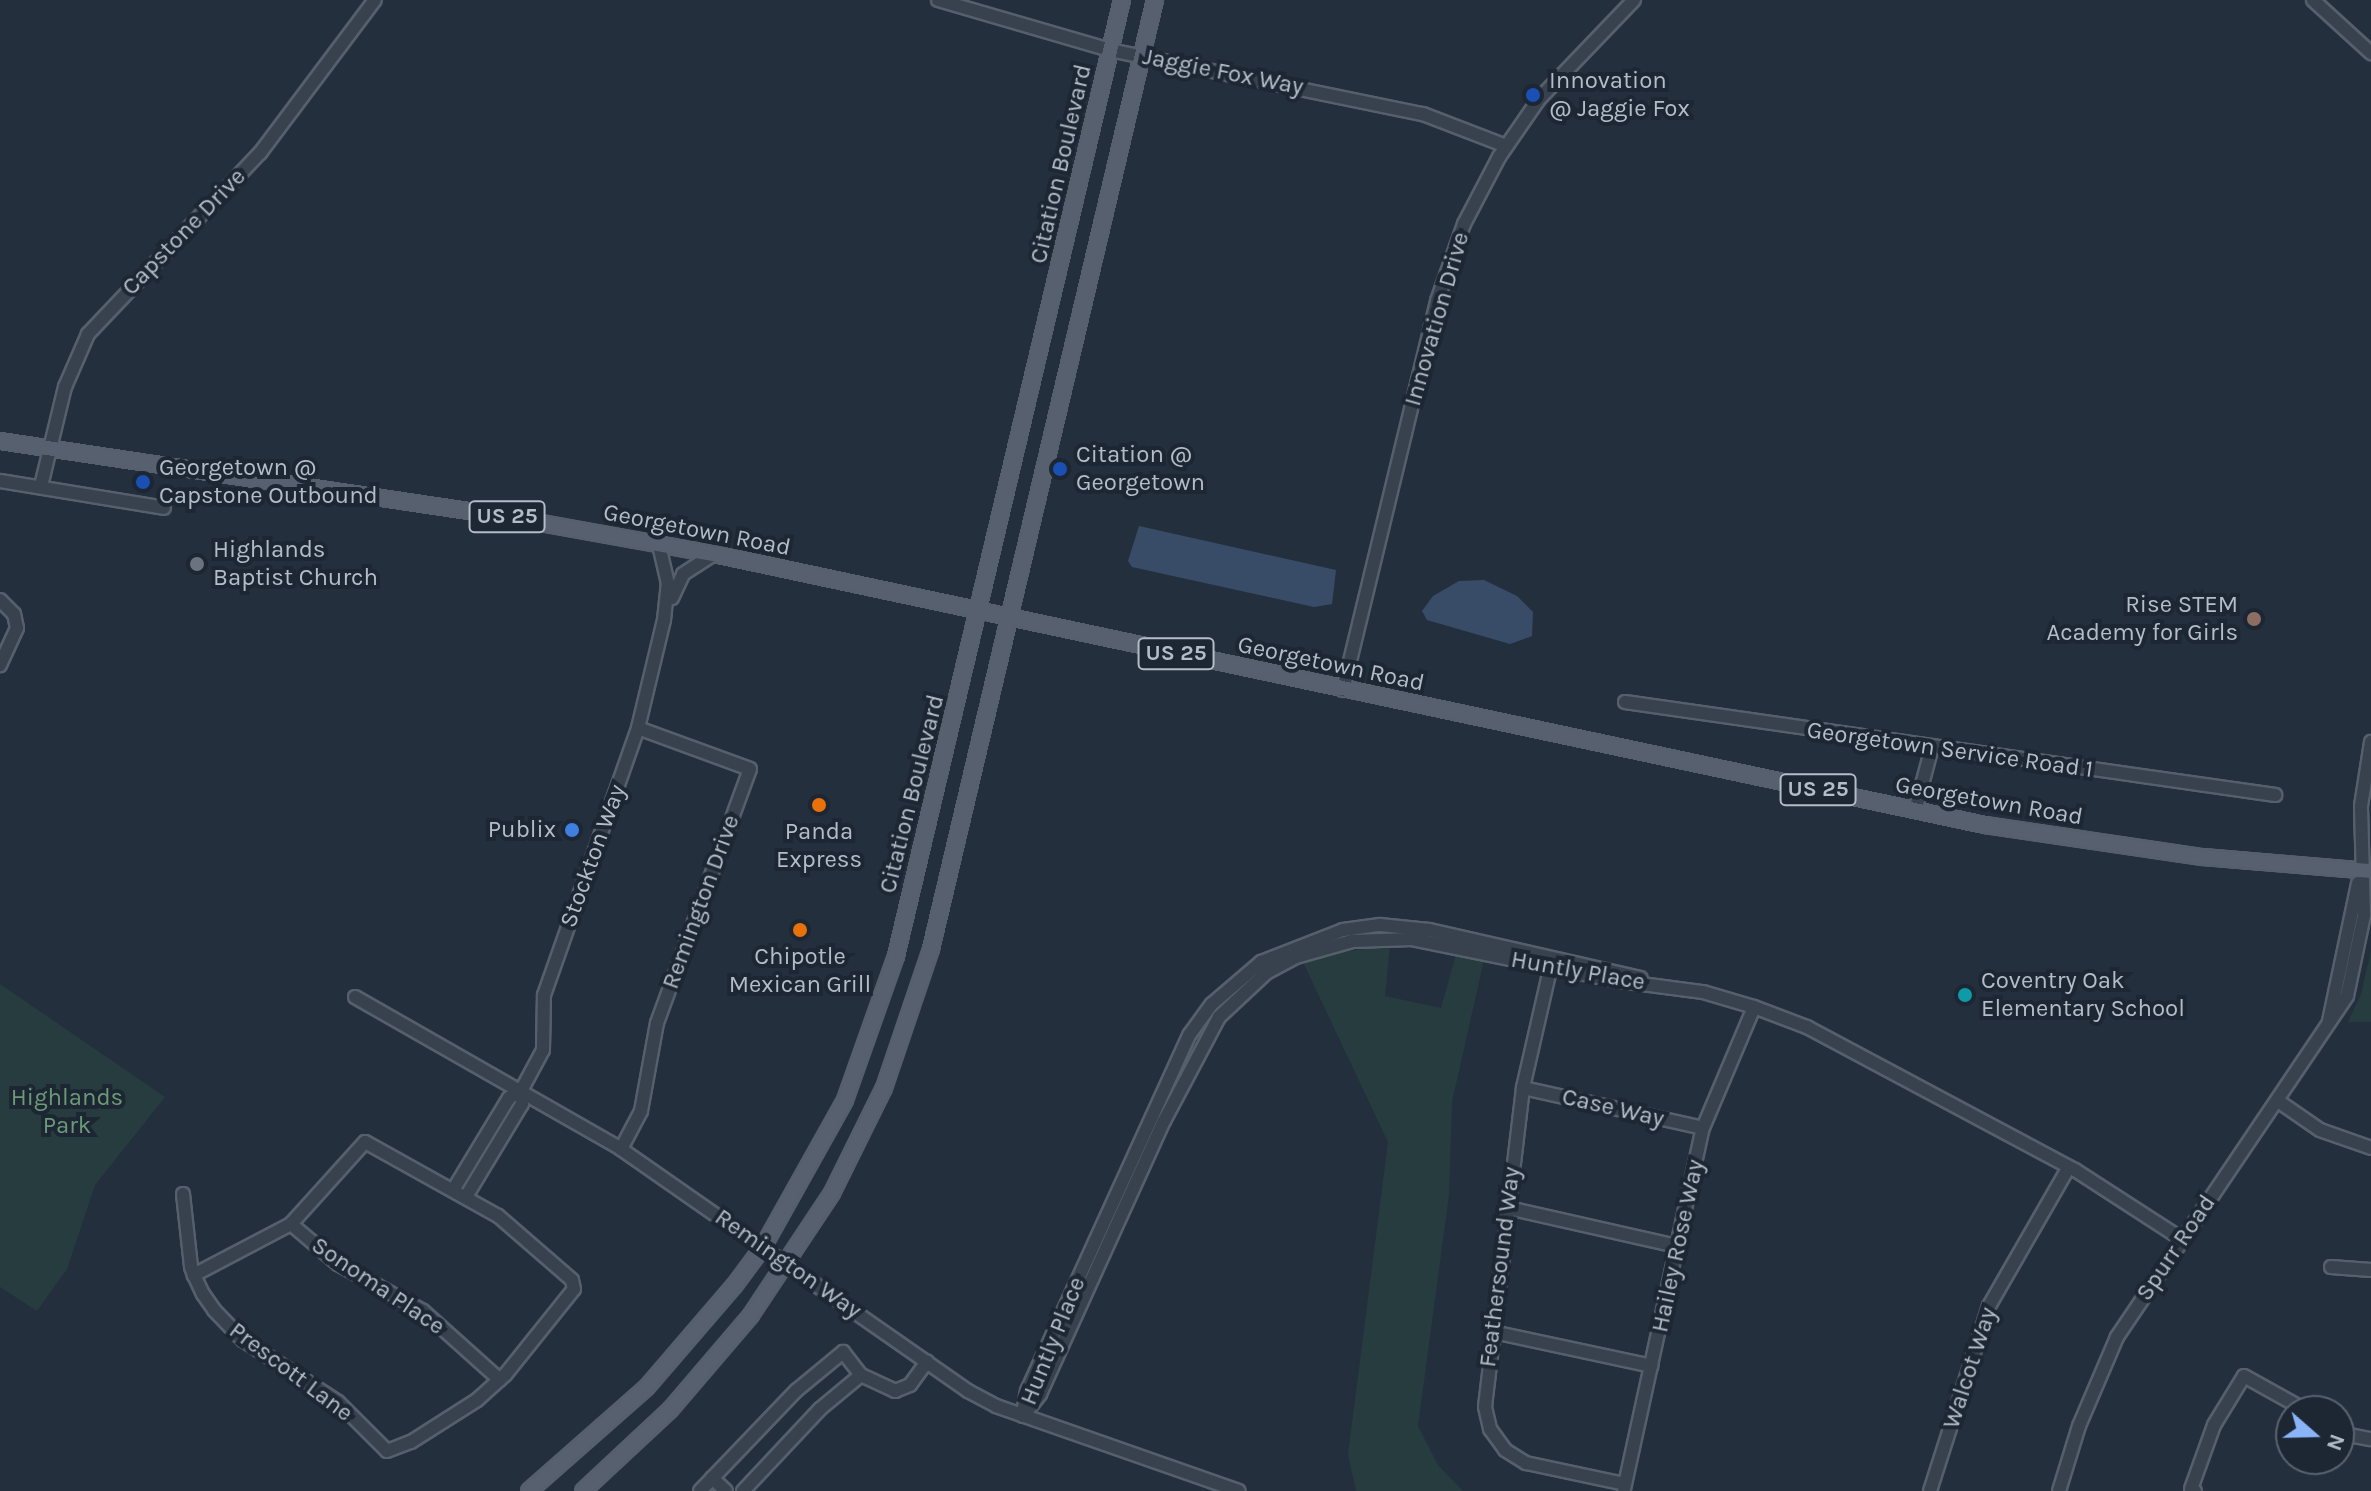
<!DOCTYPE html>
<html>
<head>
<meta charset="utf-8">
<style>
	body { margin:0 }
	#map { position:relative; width:2371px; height:1491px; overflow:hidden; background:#242f3e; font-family:Karla,sans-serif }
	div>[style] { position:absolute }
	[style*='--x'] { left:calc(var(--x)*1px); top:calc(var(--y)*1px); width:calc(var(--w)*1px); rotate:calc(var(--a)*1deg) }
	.green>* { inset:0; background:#263c3f }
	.water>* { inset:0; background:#394c67 }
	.roads { filter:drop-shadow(2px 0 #565f6c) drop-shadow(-2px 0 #565f6c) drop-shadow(0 2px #565f6c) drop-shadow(0 -2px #565f6c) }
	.minor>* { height:12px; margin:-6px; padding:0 6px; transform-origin:6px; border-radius:6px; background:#38414e }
	.major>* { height:14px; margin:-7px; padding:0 7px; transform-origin:7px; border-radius:7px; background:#56606e }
	.dots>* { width:22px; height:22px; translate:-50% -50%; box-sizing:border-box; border:4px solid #1d2633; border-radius:50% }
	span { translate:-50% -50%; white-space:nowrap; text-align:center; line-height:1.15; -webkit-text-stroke:8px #1d2633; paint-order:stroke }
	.shield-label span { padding:2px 6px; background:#1d2633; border:2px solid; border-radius:6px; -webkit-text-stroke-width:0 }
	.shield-label { font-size:22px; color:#b4bcc9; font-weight:700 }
	.street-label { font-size:24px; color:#b4bcc9 }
	.poi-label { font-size:24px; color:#b4bcc9 }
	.left { translate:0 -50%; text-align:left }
	.right { translate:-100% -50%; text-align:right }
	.park-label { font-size:24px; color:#6b9a76 }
	.north { position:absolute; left:2275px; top:1395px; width:80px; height:80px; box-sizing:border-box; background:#1d2633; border:2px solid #59626f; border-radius:50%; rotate:110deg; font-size:22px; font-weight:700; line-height:32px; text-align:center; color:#b4bcc9 }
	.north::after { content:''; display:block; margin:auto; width:28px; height:36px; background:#8ab4f8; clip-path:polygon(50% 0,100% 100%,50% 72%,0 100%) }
</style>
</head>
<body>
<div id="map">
	<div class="green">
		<div style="clip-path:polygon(1390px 945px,1385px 996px,1441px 1008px,1456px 955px,1484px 960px,1452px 1102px,1449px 1195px,1418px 1426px,1438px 1465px,1463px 1491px,1356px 1491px,1348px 1454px,1388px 1142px,1301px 958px)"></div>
		<div style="clip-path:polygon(2371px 951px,2371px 1022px,2348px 1022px,2361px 994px)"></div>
		<div style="clip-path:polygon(0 984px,165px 1097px,95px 1185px,67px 1269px,37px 1311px,0 1287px)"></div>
	</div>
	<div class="water">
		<div style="clip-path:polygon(1139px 526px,1336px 570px,1332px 604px,1314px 607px,1132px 567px,1128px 561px)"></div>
		<div style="clip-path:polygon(1484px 580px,1517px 596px,1533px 612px,1532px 636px,1510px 644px,1427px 620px,1422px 611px,1433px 596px,1459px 581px)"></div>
	</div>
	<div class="roads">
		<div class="minor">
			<div style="--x:938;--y:0;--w:179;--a:16.2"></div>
			<div style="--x:1110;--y:50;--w:319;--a:11.6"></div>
			<div style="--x:1423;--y:114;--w:89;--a:21.1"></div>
			<div style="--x:2313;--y:0;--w:79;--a:42.4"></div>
			<div style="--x:0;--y:481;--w:166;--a:9.3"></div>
			<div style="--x:41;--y:486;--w:102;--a:-76.4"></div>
			<div style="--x:65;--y:387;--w:58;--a:-66.5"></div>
			<div style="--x:88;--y:334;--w:250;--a:-46.5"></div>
			<div style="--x:260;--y:153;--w:191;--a:-53.1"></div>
			<div style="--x:672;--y:598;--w:26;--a:-65"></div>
			<div style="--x:683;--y:574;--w:37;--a:-33"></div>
			<div style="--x:0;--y:600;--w:20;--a:45"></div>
			<div style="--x:14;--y:614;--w:14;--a:78"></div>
			<div style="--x:17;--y:628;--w:41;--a:114.7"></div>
			<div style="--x:1343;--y:690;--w:400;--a:-76.4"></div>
			<div style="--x:1437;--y:301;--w:82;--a:-70.7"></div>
			<div style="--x:1464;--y:224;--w:76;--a:-62.4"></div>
			<div style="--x:1499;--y:157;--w:70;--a:-55.4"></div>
			<div style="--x:1539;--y:99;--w:137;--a:-46.2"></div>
			<div style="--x:1625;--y:702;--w:657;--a:8.14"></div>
			<div style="--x:1915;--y:811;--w:66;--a:-75.1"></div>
			<div style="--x:1552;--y:961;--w:130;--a:102.9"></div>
			<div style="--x:1523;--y:1088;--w:321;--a:96.8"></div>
			<div style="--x:1485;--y:1407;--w:23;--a:77"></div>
			<div style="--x:1490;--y:1429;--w:26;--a:54"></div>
			<div style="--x:1505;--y:1450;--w:25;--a:32"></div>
			<div style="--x:1526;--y:1463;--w:101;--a:12"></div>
			<div style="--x:355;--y:997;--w:306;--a:29.7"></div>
			<div style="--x:621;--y:1149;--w:423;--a:34.9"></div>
			<div style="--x:968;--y:1391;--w:32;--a:28"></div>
			<div style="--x:996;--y:1406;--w:257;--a:19.3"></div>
			<div style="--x:2329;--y:1021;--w:141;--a:-78.1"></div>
			<div style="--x:1523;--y:1088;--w:184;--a:12.5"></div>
			<div style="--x:2278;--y:1101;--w:51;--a:34.6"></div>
			<div style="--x:2320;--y:1130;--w:54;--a:19.4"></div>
			<div style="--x:621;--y:1149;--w:43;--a:-62.2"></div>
			<div style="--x:641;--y:1111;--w:89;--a:-79.7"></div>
			<div style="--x:657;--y:1023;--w:270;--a:-69.9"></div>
			<div style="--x:750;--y:769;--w:119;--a:-159.9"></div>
			<div style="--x:455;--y:1187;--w:104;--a:-58.8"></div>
			<div style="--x:509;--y:1098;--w:16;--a:-35"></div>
			<div style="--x:183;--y:1194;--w:73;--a:83.7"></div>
			<div style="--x:191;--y:1267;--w:9;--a:69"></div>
			<div style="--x:194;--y:1275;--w:21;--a:65"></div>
			<div style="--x:203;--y:1294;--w:19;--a:55"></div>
			<div style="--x:214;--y:1310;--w:42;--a:46"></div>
			<div style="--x:243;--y:1340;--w:113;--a:33.1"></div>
			<div style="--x:338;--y:1402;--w:69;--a:45"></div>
			<div style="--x:387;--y:1451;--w:26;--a:-21"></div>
			<div style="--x:411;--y:1442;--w:78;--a:-32.5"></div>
			<div style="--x:477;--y:1400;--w:38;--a:-42"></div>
			<div style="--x:505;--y:1375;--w:110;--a:-51.3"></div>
			<div style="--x:574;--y:1289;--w:9;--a:-103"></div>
			<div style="--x:572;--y:1280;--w:98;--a:-139.1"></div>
			<div style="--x:498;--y:1216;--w:152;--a:-150.9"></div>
			<div style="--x:365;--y:1142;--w:110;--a:132.1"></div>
			<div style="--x:291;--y:1224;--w:110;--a:152.3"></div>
			<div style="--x:467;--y:1195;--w:106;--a:-58.9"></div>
			<div style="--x:522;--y:1104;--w:15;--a:-90"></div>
			<div style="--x:522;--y:1089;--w:44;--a:-61.7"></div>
			<div style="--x:543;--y:1050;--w:55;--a:-89"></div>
			<div style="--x:544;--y:995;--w:283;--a:-70.6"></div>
			<div style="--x:638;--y:728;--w:111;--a:-76.5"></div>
			<div style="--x:664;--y:620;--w:36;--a:-84"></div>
			<div style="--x:668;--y:584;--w:40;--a:-103"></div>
			<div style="--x:1508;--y:1208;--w:173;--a:12.7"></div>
			<div style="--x:291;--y:1224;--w:62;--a:40.4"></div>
			<div style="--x:338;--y:1264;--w:97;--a:28.9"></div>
			<div style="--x:423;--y:1311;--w:103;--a:41.9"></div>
			<div style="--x:2331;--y:1267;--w:40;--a:4.3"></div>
			<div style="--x:1493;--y:1332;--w:162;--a:12.1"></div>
			<div style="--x:1023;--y:1413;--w:22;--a:-80"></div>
			<div style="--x:1027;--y:1391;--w:392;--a:-65.5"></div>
			<div style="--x:1190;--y:1034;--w:37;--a:-54"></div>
			<div style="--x:1212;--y:1004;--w:65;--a:-40.6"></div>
			<div style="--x:1261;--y:962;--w:88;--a:-21.3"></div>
			<div style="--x:1343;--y:930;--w:37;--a:-8"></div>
			<div style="--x:1380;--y:925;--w:49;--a:5.8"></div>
			<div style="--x:1429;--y:930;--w:217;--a:12.8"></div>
			<div style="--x:1023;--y:1416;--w:28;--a:-52"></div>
			<div style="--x:1040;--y:1394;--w:300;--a:-65.6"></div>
			<div style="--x:1164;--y:1121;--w:118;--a:-62.1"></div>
			<div style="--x:1219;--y:1017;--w:64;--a:-43.1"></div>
			<div style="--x:1266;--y:973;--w:34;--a:-28"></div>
			<div style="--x:1296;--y:957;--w:58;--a:-15.9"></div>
			<div style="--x:1352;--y:941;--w:60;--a:-1.9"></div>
			<div style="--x:1412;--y:939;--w:211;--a:11.5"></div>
			<div style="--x:1619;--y:981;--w:85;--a:7.5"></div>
			<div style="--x:1703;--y:992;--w:53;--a:16.4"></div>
			<div style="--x:1754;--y:1007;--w:57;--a:20.7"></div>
			<div style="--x:1807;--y:1027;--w:304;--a:28.1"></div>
			<div style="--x:2075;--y:1170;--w:125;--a:32.9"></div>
			<div style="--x:2339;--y:1433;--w:33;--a:11"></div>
			<div style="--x:712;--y:1478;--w:19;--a:43"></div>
			<div style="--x:1624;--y:1489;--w:370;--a:-77.7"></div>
			<div style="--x:1703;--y:1128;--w:131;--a:-67.1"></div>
			<div style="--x:700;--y:1491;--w:140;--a:-46.2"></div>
			<div style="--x:797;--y:1390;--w:60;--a:-39.6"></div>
			<div style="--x:843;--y:1352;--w:29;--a:52"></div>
			<div style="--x:861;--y:1375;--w:38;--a:25"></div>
			<div style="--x:895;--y:1391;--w:16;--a:-22"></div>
			<div style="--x:910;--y:1385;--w:29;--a:-54"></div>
			<div style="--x:743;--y:1491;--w:112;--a:-46.8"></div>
			<div style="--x:820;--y:1409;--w:53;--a:-39.7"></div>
			<div style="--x:1930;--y:1491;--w:194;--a:-72.3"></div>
			<div style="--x:1989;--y:1306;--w:160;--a:-60.1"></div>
			<div style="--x:2059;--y:1491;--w:68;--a:-72.9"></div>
			<div style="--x:2079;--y:1426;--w:97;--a:-66.9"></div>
			<div style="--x:2117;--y:1337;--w:411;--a:-56"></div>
			<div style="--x:2347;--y:996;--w:83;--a:-78.1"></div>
			<div style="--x:2364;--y:915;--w:109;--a:-91.6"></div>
			<div style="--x:2361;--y:806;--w:65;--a:-81.1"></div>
			<div style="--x:2195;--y:1491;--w:4;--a:-153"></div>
			<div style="--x:2191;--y:1489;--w:68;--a:-70.2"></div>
			<div style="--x:2214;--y:1425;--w:57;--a:-58.5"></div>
			<div style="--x:2244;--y:1376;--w:72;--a:29.1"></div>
		</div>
		<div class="major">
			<div style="--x:0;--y:441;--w:508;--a:8.5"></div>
			<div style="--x:502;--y:516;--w:215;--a:10.2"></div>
			<div style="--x:714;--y:554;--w:1300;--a:12.04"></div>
			<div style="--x:1985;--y:825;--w:220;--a:8.4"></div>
			<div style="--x:2203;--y:857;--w:169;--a:4.8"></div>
			<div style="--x:529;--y:1491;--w:157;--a:-41.4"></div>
			<div style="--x:647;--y:1387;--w:133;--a:-49.3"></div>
			<div style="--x:734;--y:1286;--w:49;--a:-53.4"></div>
			<div style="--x:763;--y:1247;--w:168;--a:-60.8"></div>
			<div style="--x:845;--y:1100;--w:153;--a:-70.5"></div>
			<div style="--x:896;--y:956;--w:982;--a:-76.7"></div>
			<div style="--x:583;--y:1491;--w:119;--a:-43"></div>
			<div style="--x:670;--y:1410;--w:125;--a:-49.5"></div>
			<div style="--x:751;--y:1315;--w:146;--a:-56.4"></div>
			<div style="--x:832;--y:1193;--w:117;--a:-63.7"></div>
			<div style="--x:884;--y:1088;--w:147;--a:-71.3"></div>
			<div style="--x:931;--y:949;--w:975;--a:-76.72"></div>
		</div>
	</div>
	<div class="dots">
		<div style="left:1533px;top:95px;background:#1a4fb4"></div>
		<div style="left:1060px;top:469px;background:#1a4fb4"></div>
		<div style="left:143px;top:482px;background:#1a4fb4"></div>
		<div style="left:197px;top:564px;background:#6b7280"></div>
		<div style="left:2254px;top:619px;background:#8d6e63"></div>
		<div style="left:819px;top:805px;background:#e8710a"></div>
		<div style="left:572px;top:830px;background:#3f7fe0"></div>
		<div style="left:800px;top:930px;background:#e8710a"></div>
		<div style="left:1965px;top:995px;background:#0f9aa8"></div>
	</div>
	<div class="shield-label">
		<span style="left:507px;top:517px">US 25</span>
		<span style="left:1176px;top:654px">US 25</span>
		<span style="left:1818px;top:790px">US 25</span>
	</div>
	<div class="street-label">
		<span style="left:1223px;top:72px;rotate:11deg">Jaggie Fox Way</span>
		<span style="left:1061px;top:164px;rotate:-77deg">Citation Boulevard</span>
		<span style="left:184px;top:232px;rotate:-46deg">Capstone Drive</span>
		<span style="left:1437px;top:319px;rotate:-74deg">Innovation Drive</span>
		<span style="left:697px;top:530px;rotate:11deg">Georgetown Road</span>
		<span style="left:1331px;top:664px;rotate:12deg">Georgetown Road</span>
		<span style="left:1950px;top:750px;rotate:8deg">Georgetown Service Road 1</span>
		<span style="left:912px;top:794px;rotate:-76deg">Citation Boulevard</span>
		<span style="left:1989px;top:801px;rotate:10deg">Georgetown Road</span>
		<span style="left:593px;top:856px;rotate:-70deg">Stockton Way</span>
		<span style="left:701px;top:902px;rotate:-70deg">Remington Drive</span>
		<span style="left:1578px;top:971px;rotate:10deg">Huntly Place</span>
		<span style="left:1613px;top:1108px;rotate:13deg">Case Way</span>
		<span style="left:1678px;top:1246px;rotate:-78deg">Hailey Rose Way</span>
		<span style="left:2176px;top:1248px;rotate:-56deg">Spurr Road</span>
		<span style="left:788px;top:1264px;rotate:35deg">Remington Way</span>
		<span style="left:1500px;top:1267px;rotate:-83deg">Feathersound Way</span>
		<span style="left:378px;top:1286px;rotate:34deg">Sonoma Place</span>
		<span style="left:1053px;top:1341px;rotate:-68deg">Huntly Place</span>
		<span style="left:1970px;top:1368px;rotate:-72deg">Walcot Way</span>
		<span style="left:291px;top:1372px;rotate:37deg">Prescott Lane</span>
	</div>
	<div class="poi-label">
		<span class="left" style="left:1549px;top:95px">Innovation<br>@ Jaggie Fox</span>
		<span class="left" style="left:1076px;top:469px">Citation @<br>Georgetown</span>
		<span class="left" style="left:159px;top:482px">Georgetown @<br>Capstone Outbound</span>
		<span class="left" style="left:213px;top:564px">Highlands<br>Baptist Church</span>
		<span class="right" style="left:2238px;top:619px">Rise STEM<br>Academy for Girls</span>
		<span class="right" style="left:556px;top:830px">Publix</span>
		<span style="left:819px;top:846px">Panda<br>Express</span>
		<span style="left:800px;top:971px">Chipotle<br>Mexican Grill</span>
		<span class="left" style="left:1981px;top:995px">Coventry Oak<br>Elementary School</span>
	</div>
	<div class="park-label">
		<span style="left:67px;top:1112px">Highlands<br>Park</span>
	</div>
	<div class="north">N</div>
</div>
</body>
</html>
